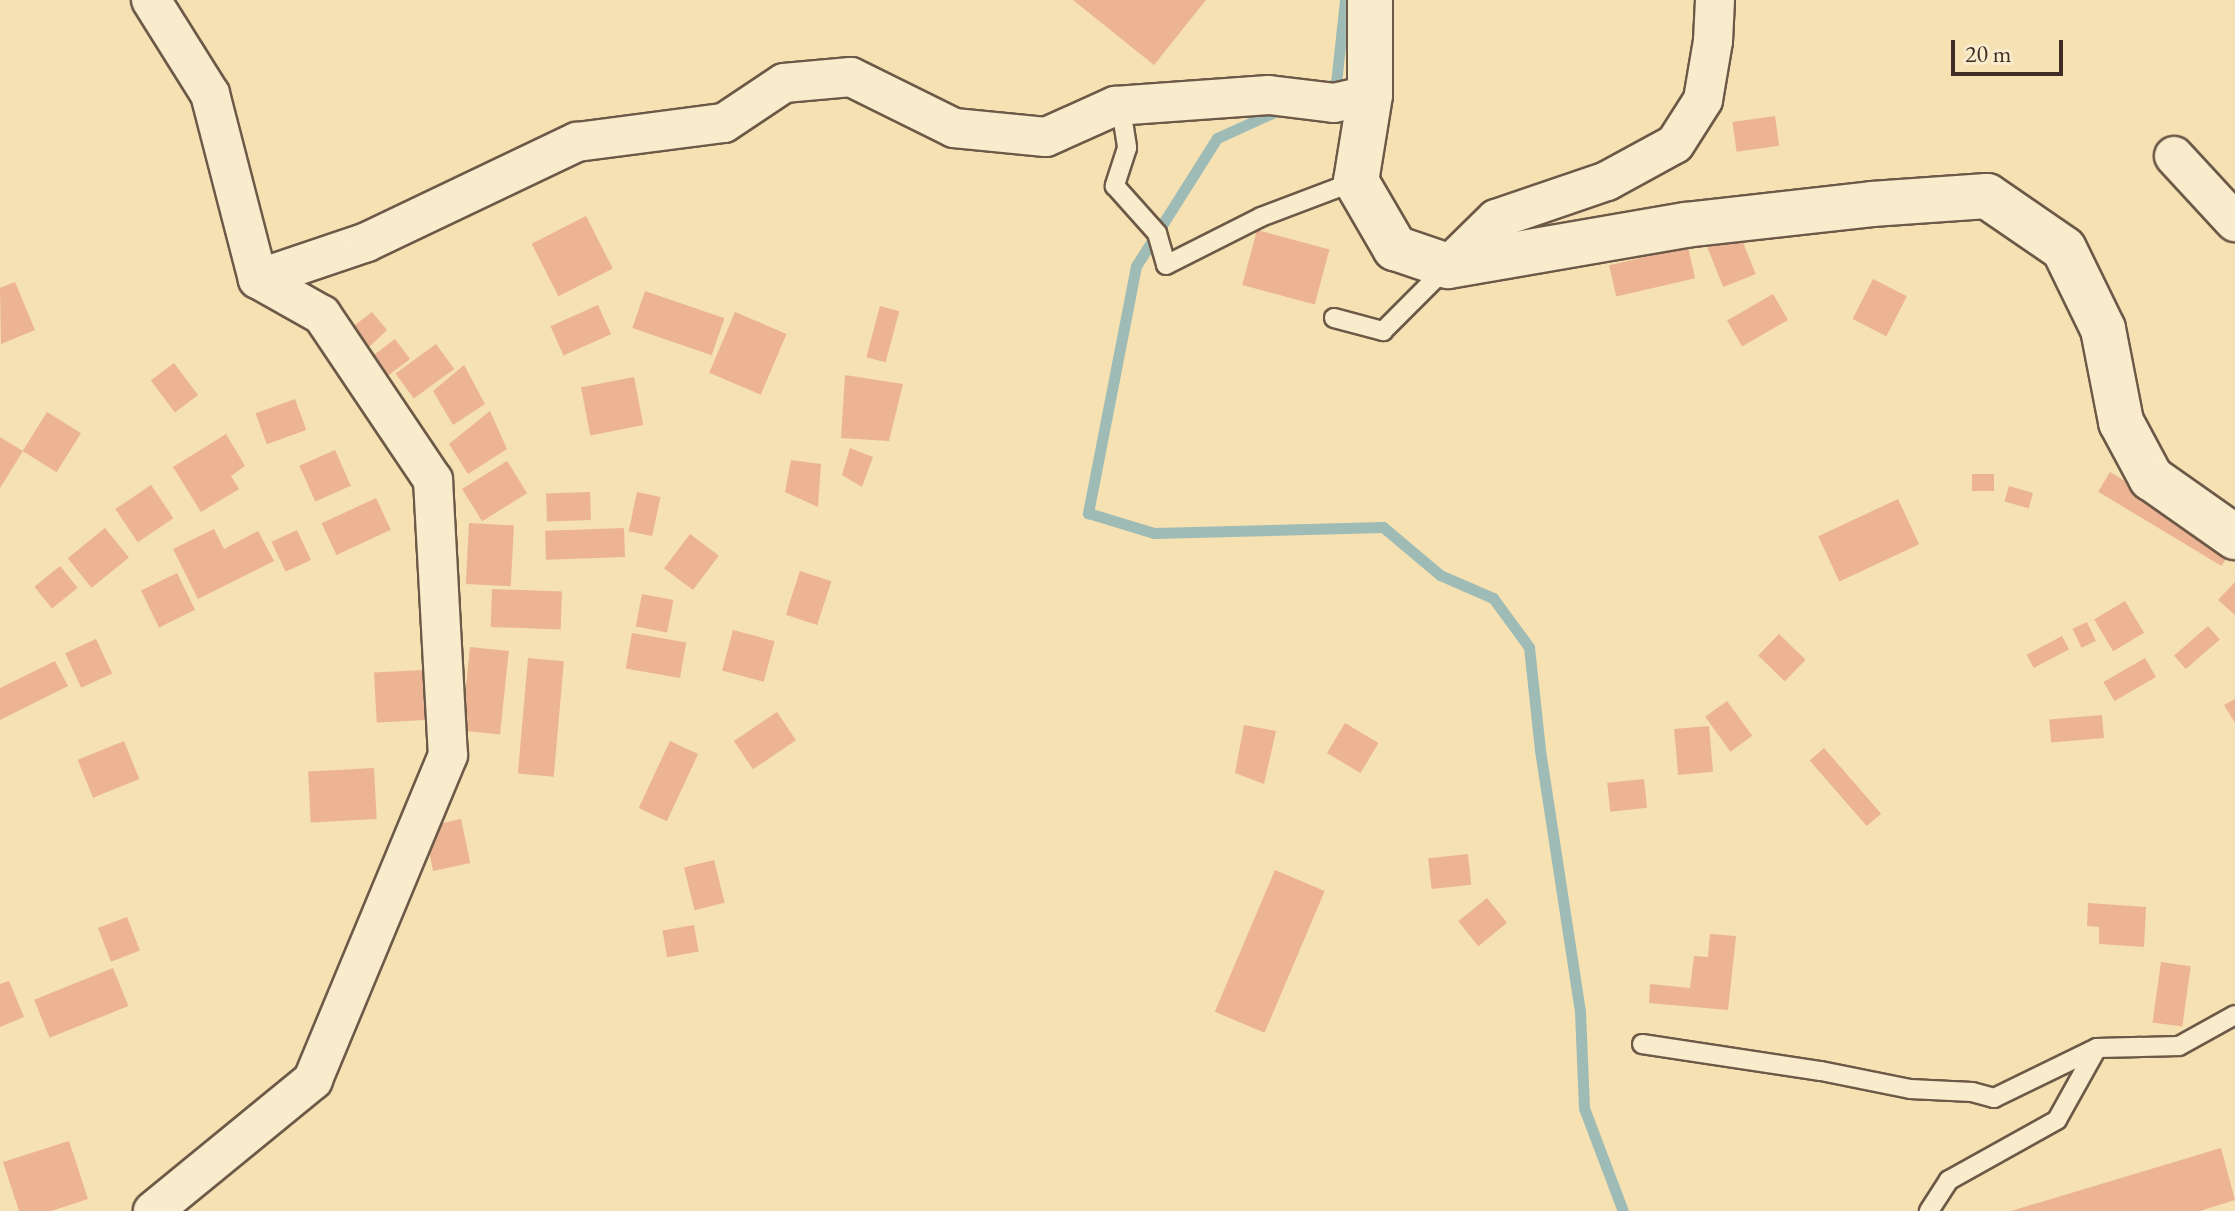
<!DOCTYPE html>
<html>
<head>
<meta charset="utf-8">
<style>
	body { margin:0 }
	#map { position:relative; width:2235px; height:1211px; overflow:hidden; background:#f5e1b2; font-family:"EB Garamond",serif }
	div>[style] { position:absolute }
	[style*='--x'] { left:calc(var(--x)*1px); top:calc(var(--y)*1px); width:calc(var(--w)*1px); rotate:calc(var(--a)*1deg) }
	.stream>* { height:11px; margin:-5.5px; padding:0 5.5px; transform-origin:5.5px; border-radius:5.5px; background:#9fbbb6 }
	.building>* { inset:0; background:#ecb493; transform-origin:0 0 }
	.roads { filter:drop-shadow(2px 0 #6d5948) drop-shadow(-2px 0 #6d5948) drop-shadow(0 2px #6d5948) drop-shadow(0 -2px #6d5948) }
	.service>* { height:18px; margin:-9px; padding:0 9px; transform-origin:9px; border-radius:9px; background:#f8eccd }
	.minor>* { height:38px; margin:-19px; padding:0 19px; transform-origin:19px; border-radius:19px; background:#f8eccd }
	.tertiary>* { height:44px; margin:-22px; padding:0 22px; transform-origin:22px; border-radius:22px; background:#f8eccd }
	span { translate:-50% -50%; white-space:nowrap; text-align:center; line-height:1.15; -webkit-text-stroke:8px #f8eccd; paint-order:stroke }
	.scale { position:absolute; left:1951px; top:40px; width:112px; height:36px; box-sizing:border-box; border:4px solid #402c25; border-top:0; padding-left:10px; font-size:24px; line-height:28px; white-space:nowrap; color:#402c25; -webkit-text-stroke:6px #f8eccd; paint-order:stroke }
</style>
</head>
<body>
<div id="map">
	<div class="stream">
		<div style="--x:1326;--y:88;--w:11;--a:-27"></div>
		<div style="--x:1336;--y:83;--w:83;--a:-83.8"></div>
		<div style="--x:1281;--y:109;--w:70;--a:155.6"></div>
		<div style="--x:1217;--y:138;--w:151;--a:122.3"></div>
		<div style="--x:1136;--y:266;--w:252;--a:101"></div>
		<div style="--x:1088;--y:513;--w:69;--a:16.9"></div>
		<div style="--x:1154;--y:533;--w:229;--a:-1.5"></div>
		<div style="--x:1383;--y:527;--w:75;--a:40.1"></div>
		<div style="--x:1440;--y:575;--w:58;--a:23.5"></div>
		<div style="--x:1493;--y:598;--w:61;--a:53.7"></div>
		<div style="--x:1529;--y:647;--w:104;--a:83.9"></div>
		<div style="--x:1540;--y:750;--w:265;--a:81.3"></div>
		<div style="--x:1580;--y:1012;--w:96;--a:87.6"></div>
		<div style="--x:1584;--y:1108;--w:110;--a:69.3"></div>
	</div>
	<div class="building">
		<div style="clip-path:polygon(1073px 0,1206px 0,1154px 65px)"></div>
		<div style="left:1775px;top:116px;width:30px;height:43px;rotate:82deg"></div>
		<div style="left:586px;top:216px;width:59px;height:61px;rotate:63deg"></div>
		<div style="left:1257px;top:230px;width:75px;height:57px;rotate:15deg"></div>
		<div style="left:1740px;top:235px;width:42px;height:35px;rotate:68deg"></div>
		<div style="left:1688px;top:247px;width:32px;height:81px;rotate:77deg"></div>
		<div style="left:1873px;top:279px;width:38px;height:45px;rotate:27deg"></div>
		<div style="clip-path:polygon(15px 282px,35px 330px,1px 344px,0 288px)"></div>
		<div style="left:645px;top:291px;width:84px;height:39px;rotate:19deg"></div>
		<div style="left:1773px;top:294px;width:30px;height:53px;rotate:60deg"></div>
		<div style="left:598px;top:305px;width:32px;height:52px;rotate:66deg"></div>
		<div style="left:880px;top:306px;width:20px;height:53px;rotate:15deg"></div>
		<div style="clip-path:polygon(372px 312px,387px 330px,367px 349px,351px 328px)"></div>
		<div style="left:735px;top:312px;width:56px;height:66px;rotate:23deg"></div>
		<div style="left:395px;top:339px;width:25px;height:29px;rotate:53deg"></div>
		<div style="left:436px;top:344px;width:31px;height:50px;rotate:54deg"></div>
		<div style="left:174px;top:363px;width:40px;height:29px;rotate:53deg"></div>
		<div style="clip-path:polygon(464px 365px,485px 404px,453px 425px,433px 391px)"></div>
		<div style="clip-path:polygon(845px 375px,903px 384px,889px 441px,841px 438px)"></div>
		<div style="left:634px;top:377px;width:49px;height:54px;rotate:79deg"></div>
		<div style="left:295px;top:399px;width:33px;height:42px;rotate:70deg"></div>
		<div style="clip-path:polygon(490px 411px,507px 449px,468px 474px,449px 444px)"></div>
		<div style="left:47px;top:412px;width:40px;height:46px;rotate:32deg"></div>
		<div style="clip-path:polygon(226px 434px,245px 466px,231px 476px,239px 489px,201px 512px,173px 467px)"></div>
		<div style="clip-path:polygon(0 437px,23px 451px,0 488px)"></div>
		<div style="clip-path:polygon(850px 448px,873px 457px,862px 487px,842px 475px)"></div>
		<div style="left:335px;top:450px;width:39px;height:39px;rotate:66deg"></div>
		<div style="clip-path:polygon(791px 460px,821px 464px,818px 507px,785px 492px)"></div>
		<div style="left:507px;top:461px;width:38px;height:53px;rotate:58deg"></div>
		<div style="left:2110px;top:472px;width:144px;height:23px;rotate:31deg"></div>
		<div style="left:1972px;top:474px;width:22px;height:17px"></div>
		<div style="left:151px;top:485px;width:40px;height:43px;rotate:56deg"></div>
		<div style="left:2009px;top:486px;width:25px;height:16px;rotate:16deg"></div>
		<div style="left:590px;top:492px;width:28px;height:44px;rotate:88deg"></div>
		<div style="left:637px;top:492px;width:24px;height:40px;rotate:12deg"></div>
		<div style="left:376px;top:498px;width:35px;height:60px;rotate:65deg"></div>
		<div style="left:1898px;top:499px;width:50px;height:88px;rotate:65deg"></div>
		<div style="left:469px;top:523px;width:45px;height:61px;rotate:3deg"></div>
		<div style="left:105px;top:528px;width:38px;height:48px;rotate:51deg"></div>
		<div style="left:624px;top:528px;width:29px;height:79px;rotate:88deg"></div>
		<div style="clip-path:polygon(214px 529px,224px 549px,258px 531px,274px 561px,198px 599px,173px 549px)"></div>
		<div style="left:297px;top:530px;width:33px;height:28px;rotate:65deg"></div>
		<div style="left:690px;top:534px;width:36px;height:43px;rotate:37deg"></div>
		<div style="left:60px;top:566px;width:28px;height:33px;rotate:51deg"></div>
		<div style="left:800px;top:571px;width:33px;height:46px;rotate:18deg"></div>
		<div style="left:177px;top:573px;width:41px;height:40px;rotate:64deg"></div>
		<div style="clip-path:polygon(2235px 582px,2235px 615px,2218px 600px)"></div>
		<div style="left:492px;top:589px;width:70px;height:38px;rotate:2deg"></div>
		<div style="left:642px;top:594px;width:32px;height:33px;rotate:11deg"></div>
		<div style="left:2125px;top:601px;width:37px;height:36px;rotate:59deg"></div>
		<div style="left:2087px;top:622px;width:21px;height:16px;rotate:65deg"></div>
		<div style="left:2208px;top:626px;width:18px;height:45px;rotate:49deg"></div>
		<div style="left:733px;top:630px;width:43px;height:42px;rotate:15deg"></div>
		<div style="left:632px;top:633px;width:55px;height:36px;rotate:10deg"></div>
		<div style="left:1779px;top:634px;width:37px;height:30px;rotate:44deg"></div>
		<div style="left:2062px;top:636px;width:15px;height:40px;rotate:62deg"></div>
		<div style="left:96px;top:639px;width:38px;height:34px;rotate:65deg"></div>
		<div style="left:470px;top:647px;width:39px;height:84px;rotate:6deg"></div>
		<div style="left:528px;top:658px;width:36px;height:116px;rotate:5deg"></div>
		<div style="left:2145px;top:658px;width:22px;height:48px;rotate:60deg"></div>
		<div style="clip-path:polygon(55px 661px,68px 686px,0 720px,0 688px)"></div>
		<div style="left:423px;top:670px;width:50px;height:49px;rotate:87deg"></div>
		<div style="clip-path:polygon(2235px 699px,2235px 723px,2224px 705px)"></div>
		<div style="left:1727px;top:701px;width:43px;height:27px;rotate:54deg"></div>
		<div style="left:777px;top:712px;width:34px;height:52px;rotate:56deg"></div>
		<div style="left:2102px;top:715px;width:23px;height:53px;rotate:85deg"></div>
		<div style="left:1345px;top:723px;width:39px;height:35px;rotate:31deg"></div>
		<div style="clip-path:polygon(1244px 725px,1276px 731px,1264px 784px,1235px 773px)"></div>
		<div style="left:1709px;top:726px;width:46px;height:35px;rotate:85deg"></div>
		<div style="left:124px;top:741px;width:41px;height:50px;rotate:68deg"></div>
		<div style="left:670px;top:741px;width:31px;height:74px;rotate:25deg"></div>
		<div style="left:1824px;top:748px;width:87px;height:19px;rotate:49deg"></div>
		<div style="left:374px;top:768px;width:51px;height:66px;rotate:87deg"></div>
		<div style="left:1644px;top:779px;width:29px;height:37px;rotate:84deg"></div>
		<div style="left:461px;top:819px;width:45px;height:38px;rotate:78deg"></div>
		<div style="left:1468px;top:854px;width:31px;height:40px;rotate:84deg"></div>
		<div style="left:714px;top:860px;width:44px;height:31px;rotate:76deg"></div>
		<div style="left:1275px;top:870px;width:54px;height:154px;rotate:23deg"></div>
		<div style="left:1487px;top:898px;width:32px;height:37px;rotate:51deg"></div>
		<div style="clip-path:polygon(2088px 903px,2146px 907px,2144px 947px,2099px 944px,2099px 927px,2087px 926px)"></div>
		<div style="left:127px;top:917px;width:36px;height:31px;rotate:69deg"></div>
		<div style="left:694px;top:925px;width:27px;height:32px;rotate:80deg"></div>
		<div style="clip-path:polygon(1710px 934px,1736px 936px,1728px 1010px,1649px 1003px,1650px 984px,1690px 988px,1694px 956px,1708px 957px)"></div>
		<div style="left:2161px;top:962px;width:30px;height:61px;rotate:8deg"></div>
		<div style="left:113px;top:968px;width:41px;height:85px;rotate:68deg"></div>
		<div style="clip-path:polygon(9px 981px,24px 1017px,0 1027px,0 984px)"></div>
		<div style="clip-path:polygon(69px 1141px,88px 1199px,51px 1211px,19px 1211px,3px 1162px)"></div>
		<div style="clip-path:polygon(2221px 1148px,2235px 1200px,2200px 1211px,2011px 1211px)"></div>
	</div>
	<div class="roads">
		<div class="service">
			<div style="--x:1115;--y:106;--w:11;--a:52"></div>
			<div style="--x:1122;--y:115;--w:33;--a:81"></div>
			<div style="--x:1127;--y:148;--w:40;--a:108"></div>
			<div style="--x:1115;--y:186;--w:63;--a:48.2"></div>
			<div style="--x:1157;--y:233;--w:33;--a:74"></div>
			<div style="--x:1166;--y:265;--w:106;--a:-26.8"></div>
			<div style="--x:1261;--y:217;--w:102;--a:-20.8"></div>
			<div style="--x:1334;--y:318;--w:51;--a:14.9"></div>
			<div style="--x:1383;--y:331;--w:91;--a:-45"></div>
			<div style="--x:1642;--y:1044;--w:181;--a:8.6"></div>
			<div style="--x:1821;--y:1071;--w:91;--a:11.4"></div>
			<div style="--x:1910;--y:1089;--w:62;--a:2.8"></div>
			<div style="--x:1972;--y:1092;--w:23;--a:15"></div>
			<div style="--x:1994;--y:1098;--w:114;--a:-25.9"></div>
			<div style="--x:2097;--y:1048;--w:82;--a:119.1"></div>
			<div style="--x:2057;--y:1120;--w:124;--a:150.9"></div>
			<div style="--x:1949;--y:1180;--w:37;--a:123"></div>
			<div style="--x:2097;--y:1048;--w:82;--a:-1.4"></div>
			<div style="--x:2179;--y:1046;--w:64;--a:-29"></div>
		</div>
		<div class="minor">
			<div style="--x:151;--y:0;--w:111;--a:57.9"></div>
			<div style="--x:210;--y:94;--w:191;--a:75.5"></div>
			<div style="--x:258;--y:279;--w:73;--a:29.4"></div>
			<div style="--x:322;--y:315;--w:199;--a:56.1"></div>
			<div style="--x:433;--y:480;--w:275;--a:86.9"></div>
			<div style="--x:448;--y:755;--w:352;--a:112.6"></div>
			<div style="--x:313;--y:1080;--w:207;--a:140.7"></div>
			<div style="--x:2174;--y:156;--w:90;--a:47.3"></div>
			<div style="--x:1448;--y:266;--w:67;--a:-44.4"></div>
			<div style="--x:1496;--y:219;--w:117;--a:-18.9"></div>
			<div style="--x:1607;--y:181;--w:77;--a:-28.6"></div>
			<div style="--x:1675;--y:144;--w:52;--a:-57.5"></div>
			<div style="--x:1703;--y:100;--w:60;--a:-80.4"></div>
			<div style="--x:1713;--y:41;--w:41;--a:-87.2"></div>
			<div style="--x:258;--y:279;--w:115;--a:-18.7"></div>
			<div style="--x:367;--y:242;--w:233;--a:-25.5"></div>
			<div style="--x:577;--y:142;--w:148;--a:-7.4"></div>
			<div style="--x:724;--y:123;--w:72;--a:-33.7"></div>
			<div style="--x:784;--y:83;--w:67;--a:-5.1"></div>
			<div style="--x:851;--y:77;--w:115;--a:26.3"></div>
			<div style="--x:954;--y:128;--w:92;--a:5.6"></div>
			<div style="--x:1046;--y:137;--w:76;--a:-24.2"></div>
			<div style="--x:1115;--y:106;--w:154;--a:-4.1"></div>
			<div style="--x:1269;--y:95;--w:65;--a:7"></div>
			<div style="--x:1334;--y:103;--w:37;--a:-13"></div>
		</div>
		<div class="tertiary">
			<div style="--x:1370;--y:0;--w:95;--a:90"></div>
			<div style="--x:1370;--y:95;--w:87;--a:99.2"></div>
			<div style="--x:1356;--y:181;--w:78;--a:59.8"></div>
			<div style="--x:1395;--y:248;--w:56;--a:18.8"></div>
			<div style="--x:1448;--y:266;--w:241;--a:-9.8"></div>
			<div style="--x:1685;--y:225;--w:188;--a:-6.4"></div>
			<div style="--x:1872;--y:204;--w:115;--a:-4"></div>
			<div style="--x:1987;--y:196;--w:93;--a:34.5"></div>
			<div style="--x:2064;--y:249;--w:89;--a:64"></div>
			<div style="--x:2103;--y:329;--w:95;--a:79"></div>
			<div style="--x:2121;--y:422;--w:64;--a:61.8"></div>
			<div style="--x:2151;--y:478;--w:103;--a:35.1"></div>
		</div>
	</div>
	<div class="scale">20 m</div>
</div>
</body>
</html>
